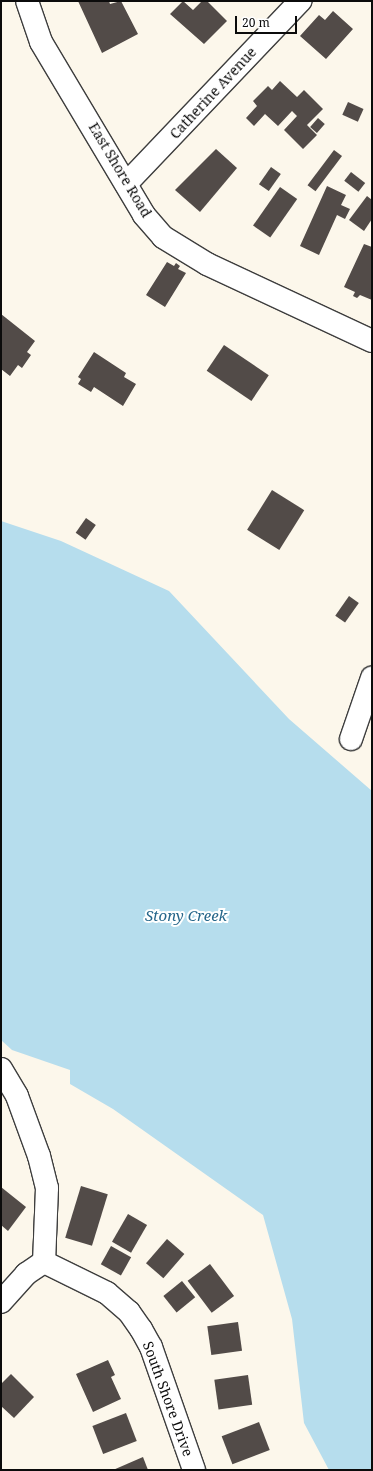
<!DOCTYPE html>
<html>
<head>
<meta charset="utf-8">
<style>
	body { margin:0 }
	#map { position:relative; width:373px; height:1471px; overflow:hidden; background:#fcf7eb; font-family:"Noto Serif",serif }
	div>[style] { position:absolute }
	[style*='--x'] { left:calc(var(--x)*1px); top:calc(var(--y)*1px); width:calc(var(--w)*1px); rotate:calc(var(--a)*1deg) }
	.water>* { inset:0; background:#b6dded }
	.building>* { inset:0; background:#524b48; transform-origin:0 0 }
	.roads { filter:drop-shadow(1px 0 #3e3e3e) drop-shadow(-1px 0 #3e3e3e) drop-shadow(0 1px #3e3e3e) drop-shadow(0 -1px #3e3e3e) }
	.minor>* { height:22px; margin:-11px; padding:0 11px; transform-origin:11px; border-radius:11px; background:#fff }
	span { translate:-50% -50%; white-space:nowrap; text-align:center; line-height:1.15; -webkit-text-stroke:4px #fff; paint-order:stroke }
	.street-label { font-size:14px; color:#0b0b0b }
	.water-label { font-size:15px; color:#26668a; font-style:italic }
	.frame { position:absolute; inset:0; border:2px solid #0b0b0b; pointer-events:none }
	.scale { position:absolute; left:235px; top:16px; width:62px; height:18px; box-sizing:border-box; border:2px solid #0b0b0b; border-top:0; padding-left:5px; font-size:12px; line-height:14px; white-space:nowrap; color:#0b0b0b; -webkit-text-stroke:3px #fff; paint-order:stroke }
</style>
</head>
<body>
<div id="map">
	<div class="water">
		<div style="clip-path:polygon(1px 521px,61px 541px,169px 591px,289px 719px,372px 791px,372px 1470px,329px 1470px,304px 1423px,292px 1319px,263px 1215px,113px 1109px,70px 1084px,70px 1070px,12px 1050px,1px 1040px)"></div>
	</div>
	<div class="building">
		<div style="clip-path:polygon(78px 1px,109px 1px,110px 4px,121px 1px,138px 34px,102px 53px)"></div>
		<div style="clip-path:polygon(183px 1px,193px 10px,202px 1px,207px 1px,227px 21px,204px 44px,170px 14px)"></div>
		<div style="clip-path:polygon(333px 11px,353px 29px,326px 59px,300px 36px,319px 15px,325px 20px)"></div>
		<div style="clip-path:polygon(280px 81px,297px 97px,304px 90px,323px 109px,307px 125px,317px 135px,303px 149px,284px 130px,297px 116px,292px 111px,278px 126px,265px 114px,254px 126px,246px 118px,257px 106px,253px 101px,268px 86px,272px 90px)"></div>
		<div style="left:348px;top:102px;width:17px;height:14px;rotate:24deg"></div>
		<div style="left:318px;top:118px;width:9px;height:12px;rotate:41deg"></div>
		<div style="clip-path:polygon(216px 149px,237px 168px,200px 212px,175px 190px)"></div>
		<div style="left:334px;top:150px;width:10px;height:44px;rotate:37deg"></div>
		<div style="left:271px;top:167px;width:12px;height:21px;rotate:35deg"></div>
		<div style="left:351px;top:172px;width:18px;height:11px;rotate:38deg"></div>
		<div style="clip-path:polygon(327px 186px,346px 195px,341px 205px,350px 209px,345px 219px,337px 215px,319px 255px,300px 246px)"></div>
		<div style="left:280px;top:187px;width:21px;height:47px;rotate:35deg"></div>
		<div style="clip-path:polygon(367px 196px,372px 200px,372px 219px,364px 231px,349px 220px)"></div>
		<div style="clip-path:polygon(364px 244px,372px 247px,372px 300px,360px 295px,357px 298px,353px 296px,355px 292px,344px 287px)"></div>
		<div style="clip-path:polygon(167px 262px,174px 266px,176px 263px,180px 266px,178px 269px,186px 273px,165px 307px,146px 295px)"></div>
		<div style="clip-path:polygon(1px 314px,35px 341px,27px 352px,31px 355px,22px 368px,18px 365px,10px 376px,1px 369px)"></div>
		<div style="left:224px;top:345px;width:54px;height:31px;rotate:34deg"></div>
		<div style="clip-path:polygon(94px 352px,126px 373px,124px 377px,136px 384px,123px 406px,94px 387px,91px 392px,78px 384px,81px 379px,78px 377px)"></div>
		<div style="left:272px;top:490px;width:38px;height:47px;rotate:32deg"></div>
		<div style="left:86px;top:518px;width:12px;height:18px;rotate:35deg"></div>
		<div style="left:349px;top:596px;width:12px;height:24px;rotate:35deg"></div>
		<div style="left:81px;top:1186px;width:28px;height:54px;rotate:17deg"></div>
		<div style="clip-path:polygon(1px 1187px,26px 1207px,8px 1231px,1px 1225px)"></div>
		<div style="left:128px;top:1214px;width:22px;height:32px;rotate:30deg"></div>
		<div style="left:167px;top:1239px;width:23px;height:32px;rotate:41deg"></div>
		<div style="left:111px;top:1246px;width:23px;height:21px;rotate:29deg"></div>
		<div style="left:210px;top:1264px;width:40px;height:28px;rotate:53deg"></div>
		<div style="left:182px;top:1281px;width:21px;height:24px;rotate:51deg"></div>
		<div style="left:238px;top:1322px;width:29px;height:31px;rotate:82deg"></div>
		<div style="clip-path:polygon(108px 1360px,115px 1375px,111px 1377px,121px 1399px,93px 1412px,76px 1374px)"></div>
		<div style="clip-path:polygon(11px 1374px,34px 1397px,14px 1418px,1px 1406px,1px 1384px)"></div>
		<div style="left:248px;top:1375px;width:30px;height:34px;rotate:82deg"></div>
		<div style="left:126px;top:1413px;width:30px;height:36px;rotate:69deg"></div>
		<div style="left:259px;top:1422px;width:30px;height:40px;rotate:69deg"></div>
		<div style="clip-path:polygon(143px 1457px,148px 1470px,113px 1470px)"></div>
	</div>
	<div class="roads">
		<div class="minor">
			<div style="--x:27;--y:1;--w:43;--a:71.1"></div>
			<div style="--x:41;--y:42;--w:201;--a:59.2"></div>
			<div style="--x:144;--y:215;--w:29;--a:49"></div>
			<div style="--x:163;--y:237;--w:52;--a:31.5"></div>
			<div style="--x:207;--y:264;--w:182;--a:25"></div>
			<div style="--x:126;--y:184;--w:253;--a:-46.4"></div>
			<div style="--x:351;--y:739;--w:65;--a:-71"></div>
			<div style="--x:1;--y:1069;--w:31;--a:59"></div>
			<div style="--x:17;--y:1096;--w:64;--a:69.9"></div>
			<div style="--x:39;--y:1156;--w:33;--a:76"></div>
			<div style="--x:47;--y:1188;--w:74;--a:92.3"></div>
			<div style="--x:44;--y:1262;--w:70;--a:26.2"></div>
			<div style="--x:107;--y:1293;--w:29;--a:41"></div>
			<div style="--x:129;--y:1312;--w:21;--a:55"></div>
			<div style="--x:141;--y:1329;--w:21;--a:61"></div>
			<div style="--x:151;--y:1347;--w:130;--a:70.7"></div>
			<div style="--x:1;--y:1302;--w:38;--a:-48"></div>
			<div style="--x:26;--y:1274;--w:22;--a:-34"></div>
		</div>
	</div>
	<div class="street-label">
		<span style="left:213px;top:93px;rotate:-47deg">Catherine Avenue</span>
		<span style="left:120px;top:170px;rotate:59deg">East Shore Road</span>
		<span style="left:168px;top:1399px;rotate:70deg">South Shore Drive</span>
	</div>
	<div class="water-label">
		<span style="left:186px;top:916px">Stony Creek</span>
	</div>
	<div class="frame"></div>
	<div class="scale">20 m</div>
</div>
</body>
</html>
